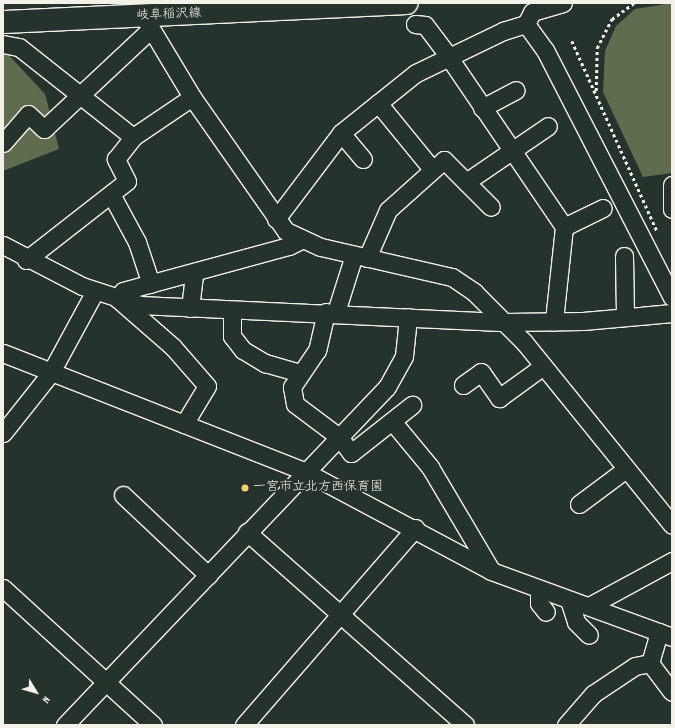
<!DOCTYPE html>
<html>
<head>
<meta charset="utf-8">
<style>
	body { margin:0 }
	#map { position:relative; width:675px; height:728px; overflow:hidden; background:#26332d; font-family:Dekko,"Klee One",sans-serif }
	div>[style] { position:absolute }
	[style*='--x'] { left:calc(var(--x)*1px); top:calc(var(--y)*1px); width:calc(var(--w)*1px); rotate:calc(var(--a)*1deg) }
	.green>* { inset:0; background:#5f6c4e }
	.path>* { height:2.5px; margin-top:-1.25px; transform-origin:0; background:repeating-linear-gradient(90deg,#f4f1e8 0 3px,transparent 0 6px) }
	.roads { filter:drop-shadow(1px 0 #f4f1e8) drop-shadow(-1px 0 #f4f1e8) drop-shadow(0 1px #f4f1e8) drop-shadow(0 -1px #f4f1e8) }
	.street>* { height:17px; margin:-8.5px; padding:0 8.5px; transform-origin:8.5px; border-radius:8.5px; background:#26332d }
	.primary>* { height:22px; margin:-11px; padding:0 11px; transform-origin:11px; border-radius:11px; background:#26332d }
	.dots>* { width:11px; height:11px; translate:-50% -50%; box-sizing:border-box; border:2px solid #26332d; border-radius:50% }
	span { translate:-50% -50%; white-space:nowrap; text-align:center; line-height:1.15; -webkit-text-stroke:4px #26332d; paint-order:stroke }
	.street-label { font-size:13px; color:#f4f1e8 }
	.poi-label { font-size:13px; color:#f4f1e8 }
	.left { translate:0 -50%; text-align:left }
	.frame { position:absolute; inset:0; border:4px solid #f4f1e8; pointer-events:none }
	.north { position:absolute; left:16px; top:672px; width:40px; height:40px; -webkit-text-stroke:3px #26332d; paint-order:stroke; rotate:127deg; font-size:11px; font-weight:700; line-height:16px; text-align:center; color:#f4f1e8 }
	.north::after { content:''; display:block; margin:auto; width:14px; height:18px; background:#f4f1e8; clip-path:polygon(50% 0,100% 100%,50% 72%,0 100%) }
</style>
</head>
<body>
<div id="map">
	<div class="green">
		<div style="clip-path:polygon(672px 3px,672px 173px,643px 177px,603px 92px,605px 51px,616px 26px,635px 9px)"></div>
		<div style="clip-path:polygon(3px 49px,45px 94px,59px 149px,3px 171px)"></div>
	</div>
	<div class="path">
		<div style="--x:572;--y:41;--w:208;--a:65.9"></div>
		<div style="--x:596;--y:91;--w:43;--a:-88.7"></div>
		<div style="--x:597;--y:48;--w:33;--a:-63"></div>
		<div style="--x:612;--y:19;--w:27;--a:-36"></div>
	</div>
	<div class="roads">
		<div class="street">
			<div style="--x:144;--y:17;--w:93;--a:59"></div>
			<div style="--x:192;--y:97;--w:164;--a:55"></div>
			<div style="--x:286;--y:231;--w:38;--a:25"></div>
			<div style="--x:321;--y:247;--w:134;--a:12.9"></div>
			<div style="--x:452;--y:277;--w:27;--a:34"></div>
			<div style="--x:474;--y:292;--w:71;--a:45"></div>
			<div style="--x:524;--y:342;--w:235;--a:51"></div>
			<div style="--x:415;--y:24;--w:10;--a:6"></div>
			<div style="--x:425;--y:25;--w:39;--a:53"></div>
			<div style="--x:448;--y:56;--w:207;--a:55.8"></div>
			<div style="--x:564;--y:227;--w:95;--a:96.1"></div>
			<div style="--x:526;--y:24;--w:32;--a:54"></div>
			<div style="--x:545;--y:50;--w:278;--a:62.8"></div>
			<div style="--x:3;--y:44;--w:16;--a:11"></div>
			<div style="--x:19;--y:47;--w:145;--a:38.3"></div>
			<div style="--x:378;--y:103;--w:85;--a:50.7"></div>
			<div style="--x:482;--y:108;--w:38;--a:-28"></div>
			<div style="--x:341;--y:133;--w:34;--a:50"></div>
			<div style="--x:3;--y:143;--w:38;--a:-49"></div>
			<div style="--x:28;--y:114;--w:22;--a:43"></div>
			<div style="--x:44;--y:129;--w:146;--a:-43.1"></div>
			<div style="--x:466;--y:182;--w:99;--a:-34.3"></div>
			<div style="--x:672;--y:185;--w:24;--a:90"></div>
			<div style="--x:111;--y:194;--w:55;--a:61.6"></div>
			<div style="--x:137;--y:242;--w:44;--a:71.6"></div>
			<div style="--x:276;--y:219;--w:108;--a:-52.9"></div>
			<div style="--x:341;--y:133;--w:96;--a:-38.7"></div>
			<div style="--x:416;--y:73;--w:97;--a:-25.8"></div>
			<div style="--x:503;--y:31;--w:24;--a:-17"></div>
			<div style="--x:526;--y:24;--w:13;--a:-63"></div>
			<div style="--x:532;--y:12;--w:32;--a:-16"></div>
			<div style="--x:564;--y:227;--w:43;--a:-26"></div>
			<div style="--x:3;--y:245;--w:89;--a:27.4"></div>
			<div style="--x:82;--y:286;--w:61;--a:18.1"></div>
			<div style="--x:140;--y:305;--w:366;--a:2.7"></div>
			<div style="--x:506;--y:322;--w:77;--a:-0.7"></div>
			<div style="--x:583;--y:321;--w:89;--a:-5.1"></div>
			<div style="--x:624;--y:256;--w:59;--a:89"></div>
			<div style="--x:367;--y:258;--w:52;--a:-66.4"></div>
			<div style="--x:388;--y:210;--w:75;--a:-41.8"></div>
			<div style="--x:444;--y:160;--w:66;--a:45"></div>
			<div style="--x:26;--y:260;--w:128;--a:-38"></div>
			<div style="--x:127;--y:181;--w:25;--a:-117"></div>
			<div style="--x:116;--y:159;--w:28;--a:-52"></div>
			<div style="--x:133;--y:137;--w:71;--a:-34.1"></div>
			<div style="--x:190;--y:308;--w:35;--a:-83"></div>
			<div style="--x:232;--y:310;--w:26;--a:90"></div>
			<div style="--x:232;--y:336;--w:18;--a:52"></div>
			<div style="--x:243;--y:350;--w:26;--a:31"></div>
			<div style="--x:265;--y:363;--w:36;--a:16"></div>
			<div style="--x:326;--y:312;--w:39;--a:103"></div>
			<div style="--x:317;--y:350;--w:45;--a:124"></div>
			<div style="--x:292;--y:387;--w:17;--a:80"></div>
			<div style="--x:295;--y:404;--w:55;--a:36.9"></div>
			<div style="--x:339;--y:437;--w:20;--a:53"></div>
			<div style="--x:351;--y:453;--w:78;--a:-38.2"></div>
			<div style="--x:336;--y:312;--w:60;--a:-72.5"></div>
			<div style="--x:3;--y:353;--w:323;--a:21.4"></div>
			<div style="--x:304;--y:471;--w:212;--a:28.1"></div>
			<div style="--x:491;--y:571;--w:193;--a:20"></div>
			<div style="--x:463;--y:385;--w:22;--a:-36"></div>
			<div style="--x:481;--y:372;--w:32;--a:55"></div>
			<div style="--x:499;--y:398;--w:54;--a:-36"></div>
			<div style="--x:392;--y:421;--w:60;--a:50.4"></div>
			<div style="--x:430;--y:467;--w:120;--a:59.4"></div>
			<div style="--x:184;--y:424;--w:44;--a:-58.8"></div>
			<div style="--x:207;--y:386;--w:52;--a:-131.1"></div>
			<div style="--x:173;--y:347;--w:73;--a:-138.9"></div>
			<div style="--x:118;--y:299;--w:9;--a:-58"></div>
			<div style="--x:123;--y:291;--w:172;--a:-15.2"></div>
			<div style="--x:289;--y:246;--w:13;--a:-27"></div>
			<div style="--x:3;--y:433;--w:75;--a:-51.5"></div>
			<div style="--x:50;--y:374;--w:94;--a:-61.5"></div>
			<div style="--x:123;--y:495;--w:117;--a:43.3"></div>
			<div style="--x:579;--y:504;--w:59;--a:-36.7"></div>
			<div style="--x:247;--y:532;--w:291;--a:41.5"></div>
			<div style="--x:3;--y:588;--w:203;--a:42.4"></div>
			<div style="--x:539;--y:590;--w:13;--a:90"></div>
			<div style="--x:539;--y:603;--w:11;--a:52"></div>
			<div style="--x:569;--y:600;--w:23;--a:72"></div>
			<div style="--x:576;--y:622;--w:18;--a:45"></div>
			<div style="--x:591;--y:605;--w:92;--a:-28.5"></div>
			<div style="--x:659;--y:632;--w:32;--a:106"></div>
			<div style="--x:650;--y:663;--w:36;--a:53"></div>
			<div style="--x:65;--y:725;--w:467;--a:-46.4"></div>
			<div style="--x:387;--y:387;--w:35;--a:-61"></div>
			<div style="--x:404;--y:356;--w:39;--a:-84"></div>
			<div style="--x:244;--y:725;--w:261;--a:-49"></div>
			<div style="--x:566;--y:725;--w:41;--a:-48.9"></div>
			<div style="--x:593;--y:694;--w:50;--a:-33.7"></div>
			<div style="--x:635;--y:666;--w:15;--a:-11"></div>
		</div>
		<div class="primary">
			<div style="--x:3;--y:22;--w:404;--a:-2.7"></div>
		</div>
	</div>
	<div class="dots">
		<div style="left:245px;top:488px;background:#ffd166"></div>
	</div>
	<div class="street-label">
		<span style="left:169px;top:16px;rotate:-2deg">岐阜稲沢線</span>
	</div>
	<div class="poi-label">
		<span class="left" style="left:253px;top:488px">一宮市立北方西保育園</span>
	</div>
	<div class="frame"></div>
	<div class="north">N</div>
</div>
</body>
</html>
